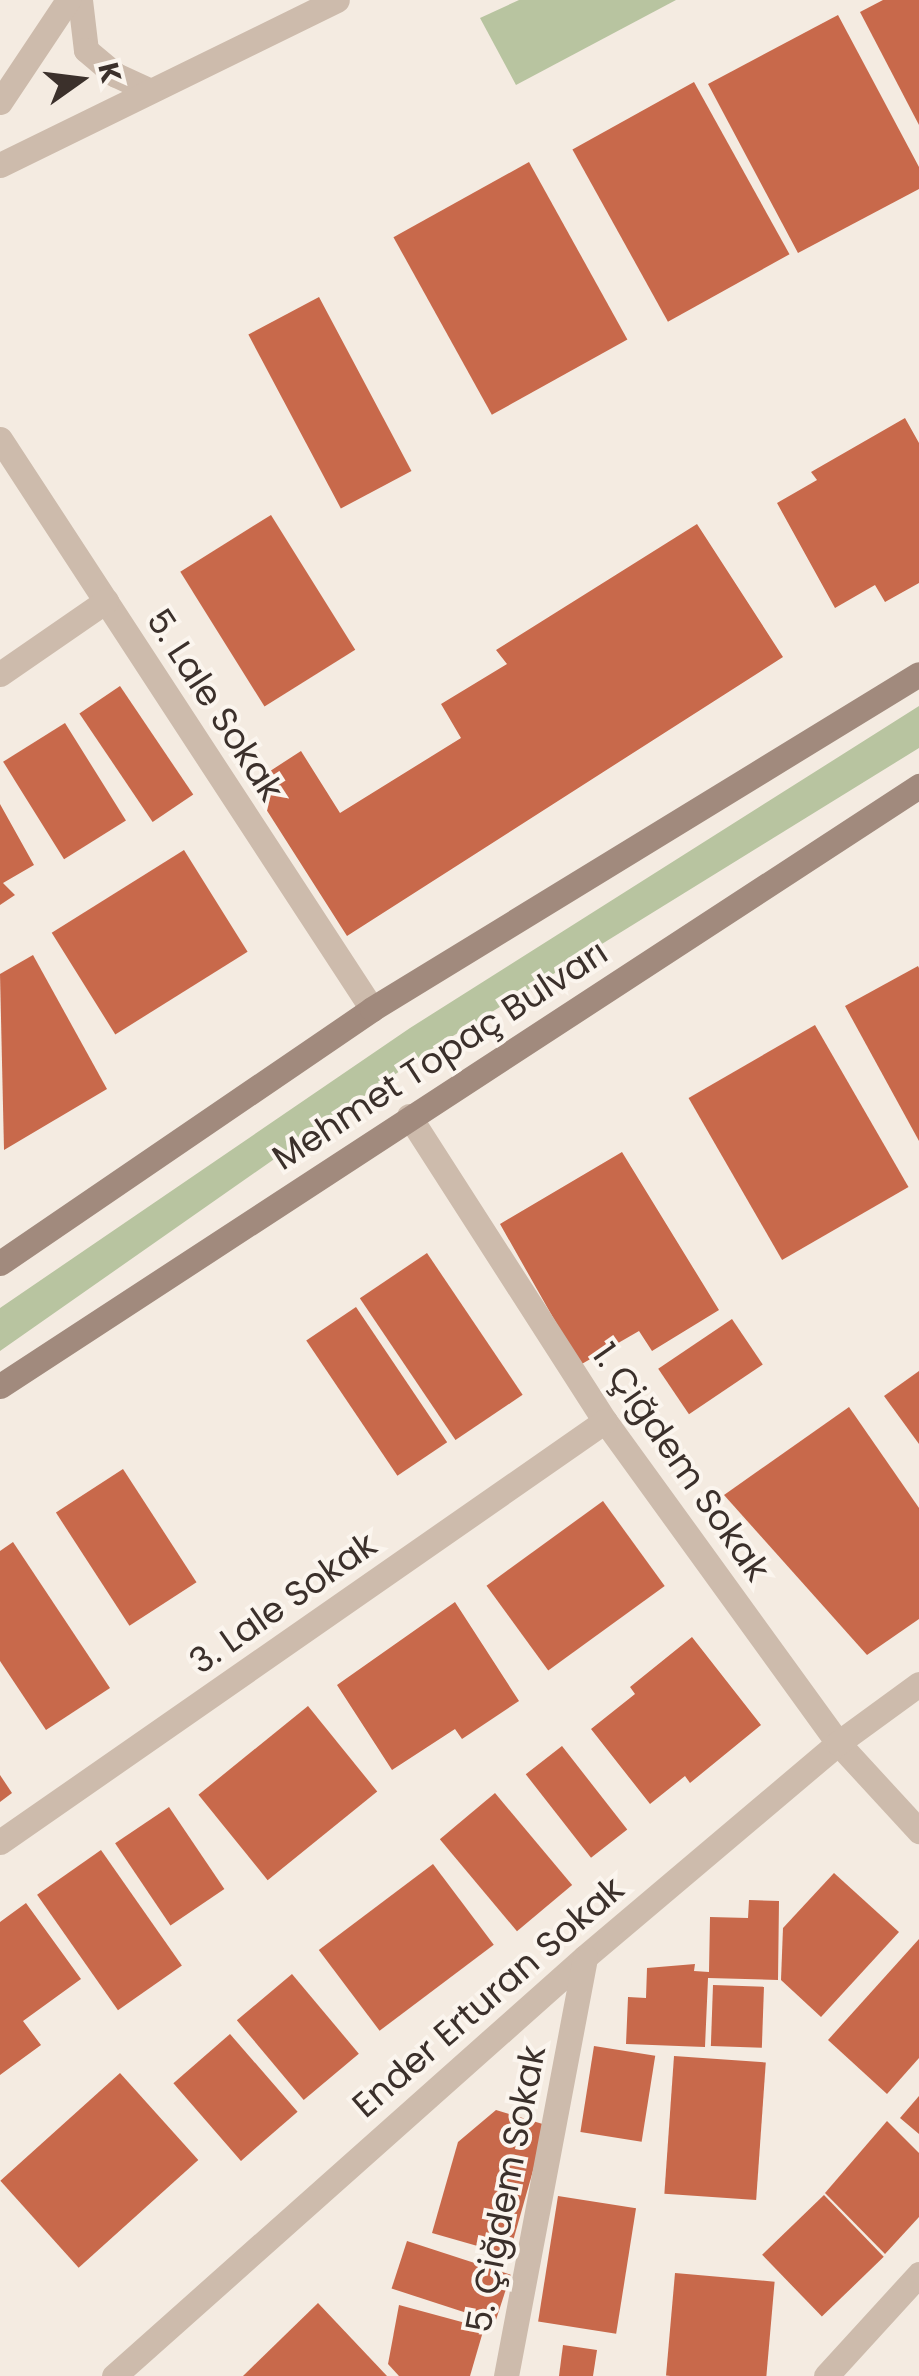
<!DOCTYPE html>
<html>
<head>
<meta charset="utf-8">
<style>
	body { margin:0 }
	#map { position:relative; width:919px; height:2376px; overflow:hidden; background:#f4ebe1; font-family:Poppins,sans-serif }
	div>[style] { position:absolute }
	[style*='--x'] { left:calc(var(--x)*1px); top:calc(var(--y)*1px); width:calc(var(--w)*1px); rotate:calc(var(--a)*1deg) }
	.green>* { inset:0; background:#b8c4a0 }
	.building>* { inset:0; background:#c8694b; transform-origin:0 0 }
	.minor>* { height:25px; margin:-12.5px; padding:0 12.5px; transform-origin:12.5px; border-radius:12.5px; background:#cdbbac }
	.secondary>* { height:25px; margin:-12.5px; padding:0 12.5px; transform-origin:12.5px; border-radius:12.5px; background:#a18a7d }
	span { translate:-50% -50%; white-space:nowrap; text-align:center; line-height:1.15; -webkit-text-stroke:8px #fbf5ee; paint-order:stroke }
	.street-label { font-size:35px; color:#3b302b }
	.north { position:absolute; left:30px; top:30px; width:100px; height:100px; -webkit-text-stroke:8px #fbf5ee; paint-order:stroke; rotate:76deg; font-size:28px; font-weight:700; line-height:40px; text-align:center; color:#3b302b }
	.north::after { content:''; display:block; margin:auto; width:35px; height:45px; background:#3b302b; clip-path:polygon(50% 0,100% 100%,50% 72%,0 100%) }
</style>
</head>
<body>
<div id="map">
	<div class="green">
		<div style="clip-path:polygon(519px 0,676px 0,516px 85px,480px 18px)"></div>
		<div style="clip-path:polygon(919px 706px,919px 748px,427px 1052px,0 1351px,0 1308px,410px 1028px)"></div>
	</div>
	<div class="building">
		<div style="clip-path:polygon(883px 0,919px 0,919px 125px,860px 12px)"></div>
		<div style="clip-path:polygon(838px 15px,919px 167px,919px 189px,798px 253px,708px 84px)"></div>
		<div style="left:694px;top:82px;width:197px;height:139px;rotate:61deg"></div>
		<div style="left:529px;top:162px;width:203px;height:155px;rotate:61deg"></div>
		<div style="left:319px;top:297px;width:197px;height:80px;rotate:62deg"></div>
		<div style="clip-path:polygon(905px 418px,919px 443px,919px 583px,885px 602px,875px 585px,835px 608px,777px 503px,817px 480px,811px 472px)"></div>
		<div style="left:271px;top:515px;width:159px;height:107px;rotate:58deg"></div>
		<div style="clip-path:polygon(697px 524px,783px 657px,347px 936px,250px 784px,301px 751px,340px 813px,461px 738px,441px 704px,507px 664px,496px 650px)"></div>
		<div style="left:120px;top:686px;width:131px;height:49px;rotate:56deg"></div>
		<div style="left:65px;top:723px;width:115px;height:73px;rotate:58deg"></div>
		<div style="clip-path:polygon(0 804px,34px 865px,3px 883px,15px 895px,0 905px)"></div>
		<div style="left:184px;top:850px;width:120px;height:156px;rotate:58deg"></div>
		<div style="clip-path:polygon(33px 955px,107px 1089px,4px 1150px,0 974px)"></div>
		<div style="clip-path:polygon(918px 966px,919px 968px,919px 1141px,845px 1006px)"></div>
		<div style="left:815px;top:1025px;width:187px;height:146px;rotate:60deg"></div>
		<div style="clip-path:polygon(622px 1152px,719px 1310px,652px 1351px,639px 1331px,580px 1365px,500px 1224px)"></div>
		<div style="left:427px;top:1253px;width:171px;height:81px;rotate:56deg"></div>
		<div style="left:356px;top:1307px;width:163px;height:60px;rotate:56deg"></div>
		<div style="left:732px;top:1319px;width:55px;height:89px;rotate:56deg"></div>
		<div style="clip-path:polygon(919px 1371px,919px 1444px,884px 1396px)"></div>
		<div style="clip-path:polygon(849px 1407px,919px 1508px,919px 1619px,867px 1655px,724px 1495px)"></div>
		<div style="left:123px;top:1469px;width:135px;height:80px;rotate:57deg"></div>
		<div style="left:603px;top:1501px;width:105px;height:144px;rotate:54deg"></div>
		<div style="clip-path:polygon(13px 1542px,110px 1688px,46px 1730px,0 1661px,0 1551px)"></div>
		<div style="clip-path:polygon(455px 1602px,519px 1701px,462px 1739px,455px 1729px,392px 1770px,337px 1685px)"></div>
		<div style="clip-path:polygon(692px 1637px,761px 1725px,690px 1783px,685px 1776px,650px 1804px,591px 1729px,635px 1694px,630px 1687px)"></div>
		<div style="left:308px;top:1706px;width:110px;height:141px;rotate:51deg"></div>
		<div style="left:562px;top:1746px;width:106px;height:46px;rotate:52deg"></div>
		<div style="clip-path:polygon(0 1775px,12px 1793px,0 1802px)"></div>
		<div style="left:495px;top:1793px;width:120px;height:72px;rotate:50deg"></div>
		<div style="left:169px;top:1807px;width:99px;height:65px;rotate:56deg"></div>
		<div style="left:101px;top:1850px;width:141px;height:78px;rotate:55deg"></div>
		<div style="left:433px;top:1864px;width:101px;height:143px;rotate:53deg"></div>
		<div style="clip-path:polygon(834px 1873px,899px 1932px,821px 2017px,781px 1980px,783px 1928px)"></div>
		<div style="clip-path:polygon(749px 1900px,779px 1901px,778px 1980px,708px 1978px,705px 2047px,626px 2044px,628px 1997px,646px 1998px,647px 1968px,695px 1964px,694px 1971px,709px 1972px,710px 1917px,748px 1918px)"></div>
		<div style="clip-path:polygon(26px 1903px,81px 1979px,23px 2021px,41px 2045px,0 2075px,0 1922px)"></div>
		<div style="clip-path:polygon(919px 1939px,919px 2058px,887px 2094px,828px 2040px)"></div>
		<div style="left:292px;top:1974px;width:104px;height:72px;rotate:50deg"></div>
		<div style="left:713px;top:1985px;width:51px;height:61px;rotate:2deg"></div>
		<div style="left:230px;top:2034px;width:103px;height:75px;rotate:49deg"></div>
		<div style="left:594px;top:2046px;width:62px;height:87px;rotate:9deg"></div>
		<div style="left:674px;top:2056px;width:92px;height:138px;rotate:4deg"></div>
		<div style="left:120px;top:2073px;width:117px;height:161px;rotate:48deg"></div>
		<div style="clip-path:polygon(919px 2096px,919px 2134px,900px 2118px)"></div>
		<div style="clip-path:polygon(496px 2110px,546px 2125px,509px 2255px,432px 2233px,458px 2142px)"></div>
		<div style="clip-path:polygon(887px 2121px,919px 2153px,919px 2217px,885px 2254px,825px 2193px)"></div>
		<div style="left:824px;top:2195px;width:86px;height:86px;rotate:46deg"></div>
		<div style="left:558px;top:2196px;width:79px;height:127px;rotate:9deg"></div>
		<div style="left:407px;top:2241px;width:109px;height:50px;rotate:18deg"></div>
		<div style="left:675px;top:2273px;width:100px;height:103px;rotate:5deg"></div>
		<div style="clip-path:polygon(318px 2303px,387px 2376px,243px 2376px)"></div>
		<div style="clip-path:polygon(399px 2305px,484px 2328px,470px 2376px,399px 2376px,388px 2364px)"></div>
		<div style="clip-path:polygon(563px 2345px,597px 2350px,593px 2376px,559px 2376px)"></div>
	</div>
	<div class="minor">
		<div style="--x:80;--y:0;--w:50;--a:83.2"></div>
		<div style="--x:86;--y:50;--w:39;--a:40"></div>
		<div style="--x:116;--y:75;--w:33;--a:25"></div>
		<div style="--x:0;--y:102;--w:123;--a:-56.3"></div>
		<div style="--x:0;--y:165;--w:375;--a:-26.1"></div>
		<div style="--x:0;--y:439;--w:681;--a:56.87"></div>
		<div style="--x:0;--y:674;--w:129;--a:-34.6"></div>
		<div style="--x:409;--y:1116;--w:363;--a:57.3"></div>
		<div style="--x:605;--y:1421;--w:397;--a:54.1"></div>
		<div style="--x:838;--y:1743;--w:120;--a:47.4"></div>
		<div style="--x:0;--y:1842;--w:737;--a:-34.83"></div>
		<div style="--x:114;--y:2376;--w:630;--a:-41.66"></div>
		<div style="--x:585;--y:1957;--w:331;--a:-40.2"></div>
		<div style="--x:838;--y:1743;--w:100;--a:-36.1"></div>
		<div style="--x:506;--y:2376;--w:426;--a:-79.3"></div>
		<div style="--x:826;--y:2376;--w:138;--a:-47.6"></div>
	</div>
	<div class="secondary">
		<div style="--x:0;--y:1263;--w:450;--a:-34.3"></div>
		<div style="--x:372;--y:1009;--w:641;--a:-31.48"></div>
		<div style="--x:0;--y:1386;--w:1098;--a:-33.14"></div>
	</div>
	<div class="street-label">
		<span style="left:215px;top:705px;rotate:57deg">5. Lale Sokak</span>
		<span style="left:440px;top:1055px;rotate:-33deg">Mehmet Topaç Bulvarı</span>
		<span style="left:681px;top:1462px;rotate:55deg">1. Çiğdem Sokak</span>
		<span style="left:283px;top:1603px;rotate:-35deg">3. Lale Sokak</span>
		<span style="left:488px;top:1997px;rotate:-41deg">Ender Erturan Sokak</span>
		<span style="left:506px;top:2189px;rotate:-79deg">5. Çiğdem Sokak</span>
	</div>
	<div class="north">K</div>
</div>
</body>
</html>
